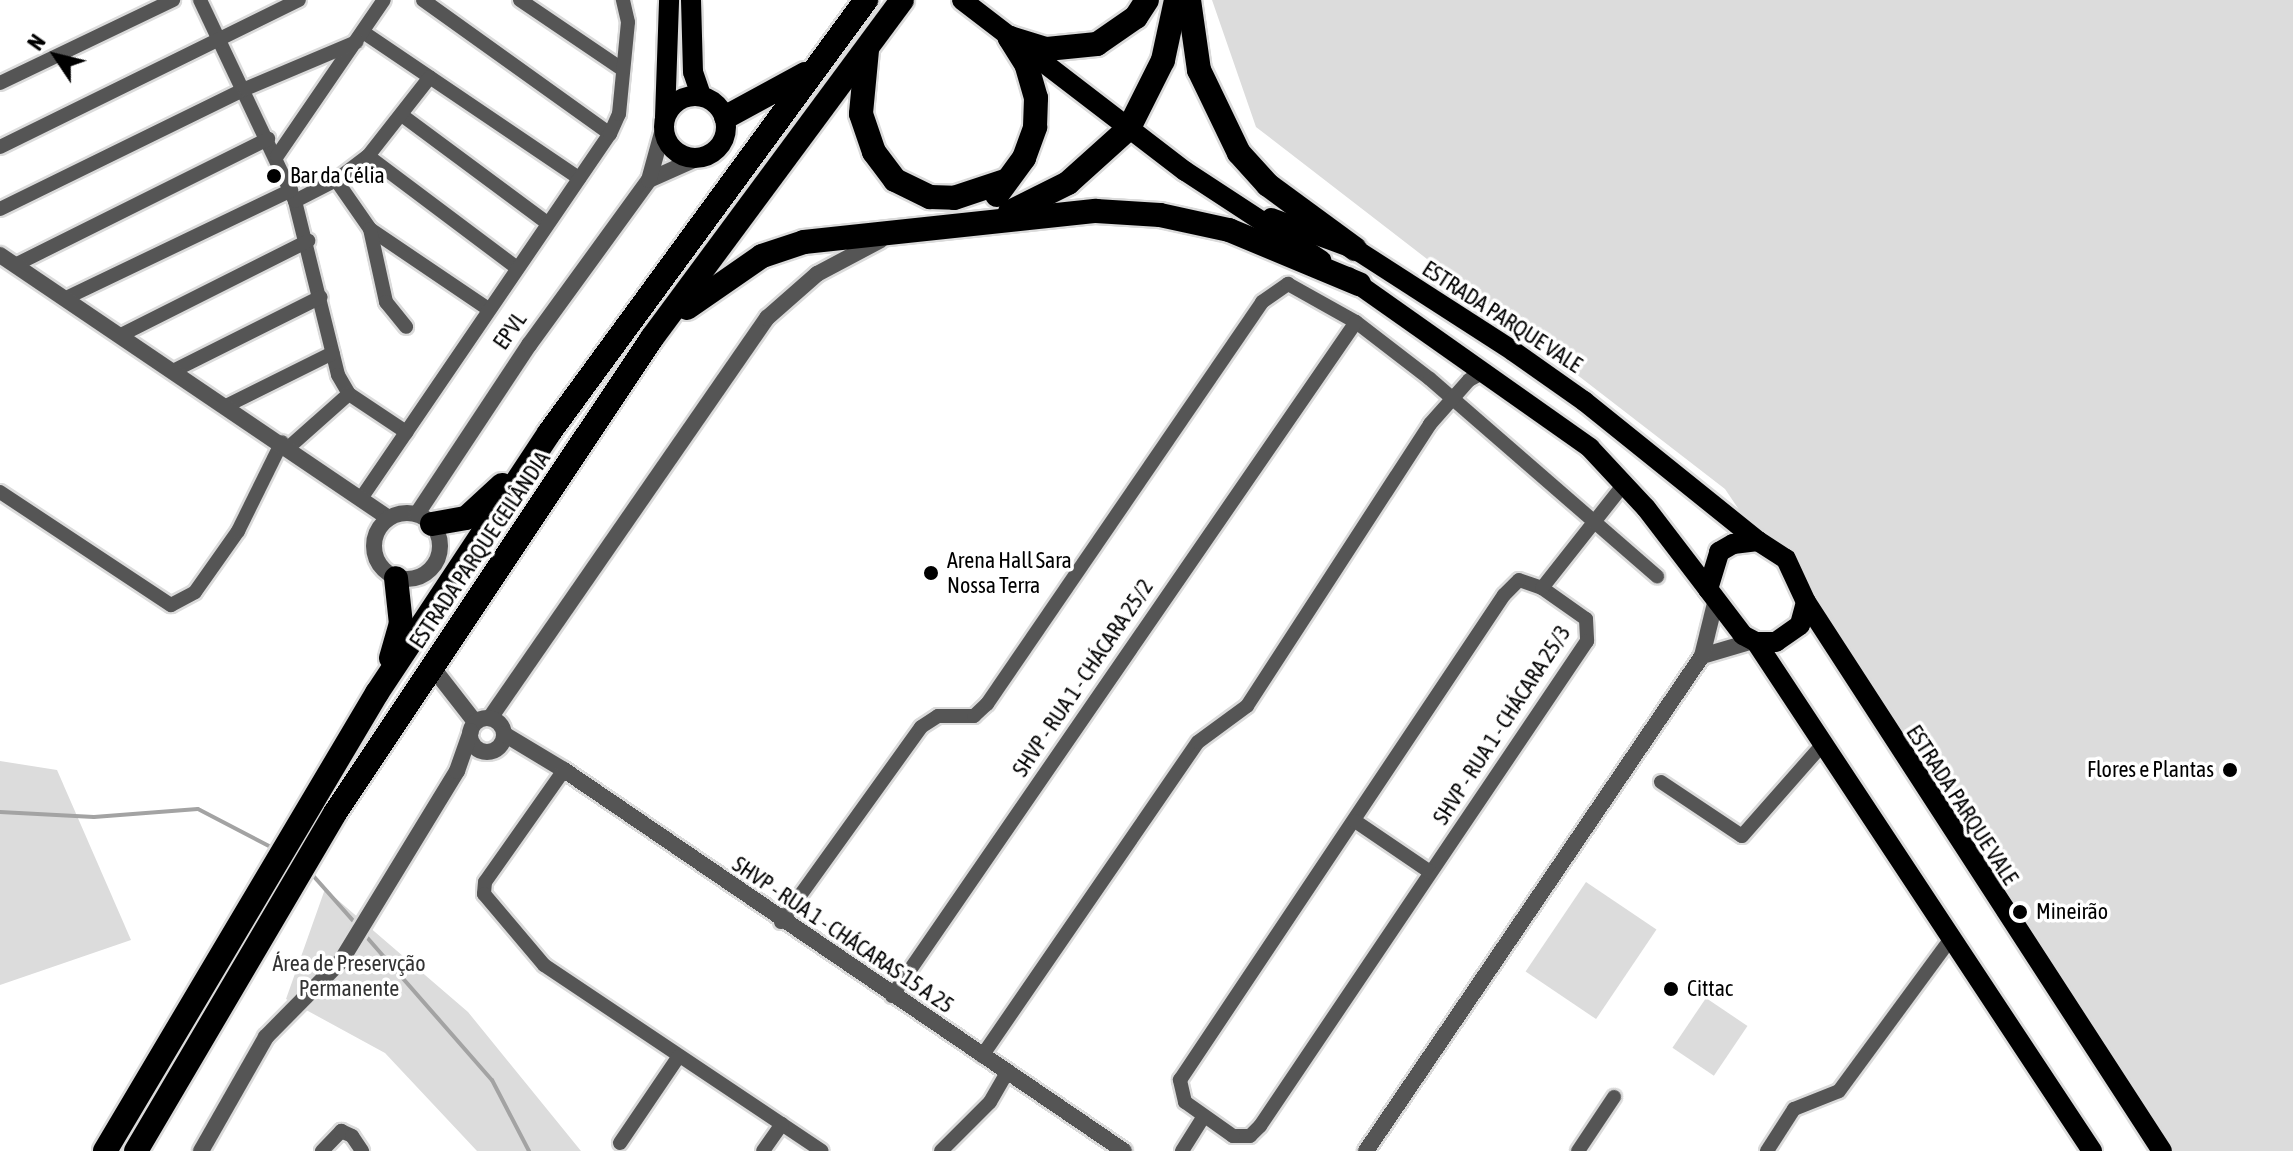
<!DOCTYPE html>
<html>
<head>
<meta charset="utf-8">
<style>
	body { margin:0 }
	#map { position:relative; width:2293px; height:1151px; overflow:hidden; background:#fff; font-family:"Asap Condensed",sans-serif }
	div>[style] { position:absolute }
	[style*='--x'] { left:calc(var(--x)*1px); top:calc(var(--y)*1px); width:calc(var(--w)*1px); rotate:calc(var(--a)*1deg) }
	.green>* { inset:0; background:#dcdcdc; transform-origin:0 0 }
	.stream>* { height:4px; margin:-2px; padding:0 2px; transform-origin:2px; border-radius:2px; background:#a3a3a3 }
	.roads { filter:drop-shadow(2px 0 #dbdbdb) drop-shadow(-2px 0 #dbdbdb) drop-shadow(0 2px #dbdbdb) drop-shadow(0 -2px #dbdbdb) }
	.minor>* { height:14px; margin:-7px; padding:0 7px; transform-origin:7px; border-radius:7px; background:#555 }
	.tertiary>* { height:16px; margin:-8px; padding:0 8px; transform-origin:8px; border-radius:8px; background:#555 }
	.tertiary>.ring { margin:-8px; padding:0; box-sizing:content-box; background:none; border:16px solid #555; border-radius:50% }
	.primary>* { height:20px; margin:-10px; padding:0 10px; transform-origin:10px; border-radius:10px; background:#000 }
	.primary>.ring { margin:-10px; padding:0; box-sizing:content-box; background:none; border:20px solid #000; border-radius:50% }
	.motorway>* { height:24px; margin:-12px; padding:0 12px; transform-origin:12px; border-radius:12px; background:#000 }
	.dots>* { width:22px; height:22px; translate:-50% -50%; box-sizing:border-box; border:4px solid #fff; border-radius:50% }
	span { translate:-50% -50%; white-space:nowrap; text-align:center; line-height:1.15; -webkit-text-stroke:7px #fff; paint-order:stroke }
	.poi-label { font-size:22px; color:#000 }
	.left { translate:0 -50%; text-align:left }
	.right { translate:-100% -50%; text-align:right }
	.street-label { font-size:22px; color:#000 }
	.park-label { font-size:22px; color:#333 }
	.north { position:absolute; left:16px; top:16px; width:80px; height:80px; -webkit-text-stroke:6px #fff; paint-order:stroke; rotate:305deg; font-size:22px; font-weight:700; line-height:32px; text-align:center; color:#000 }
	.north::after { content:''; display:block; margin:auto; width:28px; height:36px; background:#000; clip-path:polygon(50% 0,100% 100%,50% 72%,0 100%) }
</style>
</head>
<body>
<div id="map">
	<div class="green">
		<div style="clip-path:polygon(1212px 0,2293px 0,2293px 1151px,2173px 1151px,1725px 489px,1256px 127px)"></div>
		<div style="clip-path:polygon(0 761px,57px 770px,131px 940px,0 985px)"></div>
		<div style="left:1586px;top:882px;width:85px;height:108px;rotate:34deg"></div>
		<div style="clip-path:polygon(325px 889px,468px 1012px,581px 1151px,477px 1151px,385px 1053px,286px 999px)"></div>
		<div style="left:1706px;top:998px;width:50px;height:60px;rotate:34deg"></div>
	</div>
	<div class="stream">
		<div style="--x:0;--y:812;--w:94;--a:3"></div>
		<div style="--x:94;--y:817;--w:104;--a:-4.4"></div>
		<div style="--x:198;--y:809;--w:87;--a:27.5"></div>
		<div style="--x:309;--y:871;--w:71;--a:48.4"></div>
		<div style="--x:364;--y:934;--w:194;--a:48.8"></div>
		<div style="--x:492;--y:1080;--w:80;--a:62.5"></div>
	</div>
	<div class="roads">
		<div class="minor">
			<div style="--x:200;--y:0;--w:222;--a:64.7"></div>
			<div style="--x:295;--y:201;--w:179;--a:76.1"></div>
			<div style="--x:338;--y:375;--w:22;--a:60"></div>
			<div style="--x:349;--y:394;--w:69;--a:33.7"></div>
			<div style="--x:423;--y:0;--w:230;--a:35.6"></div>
			<div style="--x:520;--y:0;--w:123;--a:34.1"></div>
			<div style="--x:363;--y:32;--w:261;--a:34.1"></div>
			<div style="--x:0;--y:83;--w:192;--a:-25.6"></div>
			<div style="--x:403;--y:116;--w:179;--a:36.6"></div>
			<div style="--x:0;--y:147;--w:333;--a:-26.2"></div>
			<div style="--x:277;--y:156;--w:189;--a:-55.6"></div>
			<div style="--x:368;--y:156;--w:185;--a:36.9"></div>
			<div style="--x:336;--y:180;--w:60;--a:55.2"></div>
			<div style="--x:370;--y:229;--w:143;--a:34.1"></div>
			<div style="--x:295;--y:201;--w:46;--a:-27.1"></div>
			<div style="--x:336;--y:180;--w:40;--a:-37"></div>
			<div style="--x:368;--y:156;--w:100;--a:-51.9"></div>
			<div style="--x:0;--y:209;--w:273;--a:-26.1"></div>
			<div style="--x:245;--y:89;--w:121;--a:-22.9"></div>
			<div style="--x:370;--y:229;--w:75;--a:77.6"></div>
			<div style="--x:386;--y:302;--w:32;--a:51"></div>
			<div style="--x:15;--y:265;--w:283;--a:-26.5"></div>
			<div style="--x:64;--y:299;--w:252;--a:-25.6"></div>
			<div style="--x:119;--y:336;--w:212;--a:-26.7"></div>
			<div style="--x:173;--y:371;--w:165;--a:-26.6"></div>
			<div style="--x:226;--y:406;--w:119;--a:-26.4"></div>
			<div style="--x:289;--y:447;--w:80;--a:-41.5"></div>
			<div style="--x:0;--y:492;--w:205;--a:33.5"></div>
			<div style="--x:171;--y:605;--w:27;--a:-28"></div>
			<div style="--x:195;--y:592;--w:75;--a:-54.8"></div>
			<div style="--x:238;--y:531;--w:99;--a:-63.7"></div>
			<div style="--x:362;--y:497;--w:440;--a:-55.7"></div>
			<div style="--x:610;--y:134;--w:22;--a:-66"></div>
			<div style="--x:619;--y:114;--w:92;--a:-84.4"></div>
			<div style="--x:628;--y:22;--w:23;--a:-103"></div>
			<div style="--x:1519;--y:580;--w:24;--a:19"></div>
			<div style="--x:1542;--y:588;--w:54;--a:35.2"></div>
			<div style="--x:1586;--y:619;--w:22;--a:87"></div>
			<div style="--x:1587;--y:641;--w:585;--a:123.99"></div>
			<div style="--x:1260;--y:1126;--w:14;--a:135"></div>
			<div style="--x:1250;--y:1136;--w:17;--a:180"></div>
			<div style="--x:1233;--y:1136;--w:59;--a:-144.7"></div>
			<div style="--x:1185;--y:1102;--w:23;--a:-103"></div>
			<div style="--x:1180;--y:1080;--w:583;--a:-56.26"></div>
			<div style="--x:1504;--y:595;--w:21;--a:-45"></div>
			<div style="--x:1542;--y:588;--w:132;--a:-51.7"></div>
			<div style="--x:564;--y:770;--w:137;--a:125.2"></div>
			<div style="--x:485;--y:882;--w:12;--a:95"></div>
			<div style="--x:484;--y:894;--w:93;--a:49.8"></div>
			<div style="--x:544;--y:965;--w:334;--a:33.8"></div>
			<div style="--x:1661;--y:782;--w:97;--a:33.7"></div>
			<div style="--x:1742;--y:836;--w:124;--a:-48.6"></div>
			<div style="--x:1355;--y:821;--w:91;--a:34.2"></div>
			<div style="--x:781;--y:922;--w:240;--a:-54.3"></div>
			<div style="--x:921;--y:727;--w:20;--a:-33"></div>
			<div style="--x:938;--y:716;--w:36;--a:0"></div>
			<div style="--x:974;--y:716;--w:18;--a:-43"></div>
			<div style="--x:987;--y:704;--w:487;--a:-55.6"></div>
			<div style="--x:1262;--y:302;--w:32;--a:-35"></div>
			<div style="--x:1288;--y:284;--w:78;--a:29.2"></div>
			<div style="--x:1356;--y:322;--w:93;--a:37.6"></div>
			<div style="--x:1430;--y:379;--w:301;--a:41"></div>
			<div style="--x:892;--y:996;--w:818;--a:-55.46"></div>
			<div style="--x:982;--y:1056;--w:381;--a:-55.5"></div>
			<div style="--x:1198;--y:742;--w:61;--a:-36.3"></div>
			<div style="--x:1247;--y:706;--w:336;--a:-57"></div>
			<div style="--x:1430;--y:424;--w:59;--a:-48.4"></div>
			<div style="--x:1469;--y:380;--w:19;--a:-28"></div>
			<div style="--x:620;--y:1143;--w:105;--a:-55.9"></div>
			<div style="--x:322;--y:1151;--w:28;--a:-46"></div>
			<div style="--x:341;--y:1131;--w:12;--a:24"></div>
			<div style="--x:352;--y:1136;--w:18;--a:56"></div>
			<div style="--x:763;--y:1151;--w:33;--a:-55"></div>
			<div style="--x:941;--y:1151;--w:69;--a:-45"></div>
			<div style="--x:990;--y:1102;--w:34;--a:-60"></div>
			<div style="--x:1182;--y:1151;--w:41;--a:-57.8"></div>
			<div style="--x:1578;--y:1151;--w:65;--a:-56.3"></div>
			<div style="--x:1767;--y:1151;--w:50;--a:-57.3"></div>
			<div style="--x:1794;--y:1109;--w:48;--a:-21.8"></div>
			<div style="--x:1839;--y:1091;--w:191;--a:-53.7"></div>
		</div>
		<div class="tertiary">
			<div style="--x:649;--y:180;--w:51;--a:-24.1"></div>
			<div style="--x:0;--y:255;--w:469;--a:34.1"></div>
			<div class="ring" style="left:374px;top:513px;width:50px;height:50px"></div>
			<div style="--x:417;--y:514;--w:203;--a:-56.5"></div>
			<div style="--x:529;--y:345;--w:204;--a:-54"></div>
			<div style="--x:649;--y:180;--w:53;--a:-74.6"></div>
			<div style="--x:1702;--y:656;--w:53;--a:-16.4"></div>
			<div style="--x:433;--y:668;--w:68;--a:52.1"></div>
			<div style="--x:490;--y:718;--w:487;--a:-55.3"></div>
			<div style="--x:767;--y:318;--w:67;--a:-41.3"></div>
			<div style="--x:817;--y:274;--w:72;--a:-28"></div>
			<div class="ring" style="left:470px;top:718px;width:18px;height:18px"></div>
			<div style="--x:504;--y:734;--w:70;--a:31"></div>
			<div style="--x:564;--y:770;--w:677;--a:34.23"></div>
			<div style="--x:201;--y:1151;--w:131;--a:-60.3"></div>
			<div style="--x:266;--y:1037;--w:107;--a:-45.4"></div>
			<div style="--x:341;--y:961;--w:223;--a:-58.6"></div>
			<div style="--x:457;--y:771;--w:42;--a:-70.7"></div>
			<div style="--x:1366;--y:1151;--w:598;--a:-55.83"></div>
			<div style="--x:1702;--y:656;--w:55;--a:-76.2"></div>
		</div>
		<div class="primary">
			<div style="--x:691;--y:0;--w:72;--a:88.4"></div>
			<div style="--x:693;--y:72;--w:24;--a:71"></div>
			<div style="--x:962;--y:0;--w:281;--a:37.5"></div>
			<div style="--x:1185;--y:171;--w:163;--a:33.2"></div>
			<div class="ring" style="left:664px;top:96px;width:42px;height:42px"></div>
			<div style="--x:665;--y:117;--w:117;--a:-88"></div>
			<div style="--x:1271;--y:218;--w:90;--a:20.3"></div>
			<div style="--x:1355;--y:249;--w:188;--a:32.8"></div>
			<div style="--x:1513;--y:351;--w:87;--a:35.2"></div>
			<div style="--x:1584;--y:401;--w:223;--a:38.8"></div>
			<div style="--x:1348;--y:277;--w:296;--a:35.2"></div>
			<div style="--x:1590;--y:448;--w:82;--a:47"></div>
			<div style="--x:1646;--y:508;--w:102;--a:52.6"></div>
			<div style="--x:1758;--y:541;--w:33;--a:33"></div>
			<div style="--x:1786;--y:559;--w:47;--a:65.1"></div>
			<div style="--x:1806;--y:602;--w:24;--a:105"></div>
			<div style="--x:1800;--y:625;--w:29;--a:145"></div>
			<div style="--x:1776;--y:642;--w:20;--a:180"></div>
			<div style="--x:1756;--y:642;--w:15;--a:-152"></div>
			<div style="--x:1743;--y:635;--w:58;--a:-127.3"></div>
			<div style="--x:1708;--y:589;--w:39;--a:-73"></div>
			<div style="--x:1719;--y:552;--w:16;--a:-30"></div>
			<div style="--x:1733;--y:544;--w:25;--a:-7"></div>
			<div style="--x:1806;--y:602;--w:654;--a:57.04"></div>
			<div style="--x:1756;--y:642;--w:610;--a:56.57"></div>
		</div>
		<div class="motorway">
			<div style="--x:1189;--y:0;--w:71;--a:81.9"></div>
			<div style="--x:1199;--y:70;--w:92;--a:64.3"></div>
			<div style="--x:1239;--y:153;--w:43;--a:47.8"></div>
			<div style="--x:1268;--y:185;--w:108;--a:36.3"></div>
			<div style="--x:1010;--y:38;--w:39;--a:17"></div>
			<div style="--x:1047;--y:49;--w:50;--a:-5.7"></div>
			<div style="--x:1097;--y:44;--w:47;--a:-34.7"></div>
			<div style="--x:1136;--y:17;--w:20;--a:-57"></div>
			<div style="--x:867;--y:50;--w:64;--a:95.4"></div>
			<div style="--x:861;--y:114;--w:40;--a:71.1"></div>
			<div style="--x:874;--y:152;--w:35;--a:53"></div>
			<div style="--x:895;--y:180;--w:39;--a:26"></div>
			<div style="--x:930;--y:197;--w:24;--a:2"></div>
			<div style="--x:954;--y:198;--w:54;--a:-18.4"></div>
			<div style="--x:726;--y:117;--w:90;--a:-28.6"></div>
			<div style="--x:997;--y:195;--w:46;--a:-53.9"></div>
			<div style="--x:1024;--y:158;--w:33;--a:-70"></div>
			<div style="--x:1035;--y:127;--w:29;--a:-88"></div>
			<div style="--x:1036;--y:98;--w:35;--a:-106"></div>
			<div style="--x:1026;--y:64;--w:31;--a:-122"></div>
			<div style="--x:1010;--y:212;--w:65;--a:-26.6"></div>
			<div style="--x:1068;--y:183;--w:82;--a:-42"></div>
			<div style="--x:1129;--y:128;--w:76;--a:-63.4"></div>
			<div style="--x:1163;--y:60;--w:61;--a:-77.8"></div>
			<div style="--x:687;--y:308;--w:91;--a:-34.7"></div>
			<div style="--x:762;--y:256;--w:44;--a:-18.4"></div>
			<div style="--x:804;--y:242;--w:294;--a:-6.1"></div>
			<div style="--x:1096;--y:211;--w:64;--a:3.6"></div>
			<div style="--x:1160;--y:215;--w:71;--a:12.3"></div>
			<div style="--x:1229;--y:230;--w:141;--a:22.6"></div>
			<div style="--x:432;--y:524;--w:35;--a:-10"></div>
			<div style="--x:466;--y:518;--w:49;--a:-42.5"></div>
			<div style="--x:391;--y:658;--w:35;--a:-74"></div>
			<div style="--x:401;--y:624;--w:46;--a:-96.2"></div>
			<div style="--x:105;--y:1151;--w:533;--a:-59.29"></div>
			<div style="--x:377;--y:693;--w:312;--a:-56.5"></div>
			<div style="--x:549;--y:433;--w:537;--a:-53.79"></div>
			<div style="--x:136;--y:1151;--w:392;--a:-59.5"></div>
			<div style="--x:335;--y:813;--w:571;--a:-56.28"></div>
			<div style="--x:652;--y:338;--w:420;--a:-53.5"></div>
		</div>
	</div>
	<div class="dots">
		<div style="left:274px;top:176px;background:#000"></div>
		<div style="left:931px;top:573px;background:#000"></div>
		<div style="left:2230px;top:770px;background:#000"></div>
		<div style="left:2020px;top:912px;background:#000"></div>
		<div style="left:1671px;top:989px;background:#000"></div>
	</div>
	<div class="poi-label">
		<span class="left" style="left:290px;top:176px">Bar da Célia</span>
		<span class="left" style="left:947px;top:573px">Arena Hall Sara<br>Nossa Terra</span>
		<span class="right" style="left:2214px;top:770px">Flores e Plantas</span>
		<span class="left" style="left:2036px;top:912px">Mineirão</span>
		<span class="left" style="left:1687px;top:989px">Cittac</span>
	</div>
	<div class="street-label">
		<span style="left:1502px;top:317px;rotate:33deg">ESTRADA PARQUE VALE</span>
		<span style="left:510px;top:331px;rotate:-55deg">EPVL</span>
		<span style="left:480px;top:550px;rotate:-56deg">ESTRADA PARQUE CEILÂNDIA</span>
		<span style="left:1083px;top:678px;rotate:-56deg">SHVP - RUA 1 - CHÁCARA 25/2</span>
		<span style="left:1502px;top:725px;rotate:-57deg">SHVP - RUA 1 - CHÁCARA 25/3</span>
		<span style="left:1962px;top:805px;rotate:57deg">ESTRADA PARQUE VALE</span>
		<span style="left:843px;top:935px;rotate:34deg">SHVP - RUA 1 - CHÁCARAS 15 A 25</span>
	</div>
	<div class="park-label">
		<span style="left:349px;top:976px">Área de Preservção<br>Permanente</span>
	</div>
	<div class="north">N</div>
</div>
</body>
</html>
